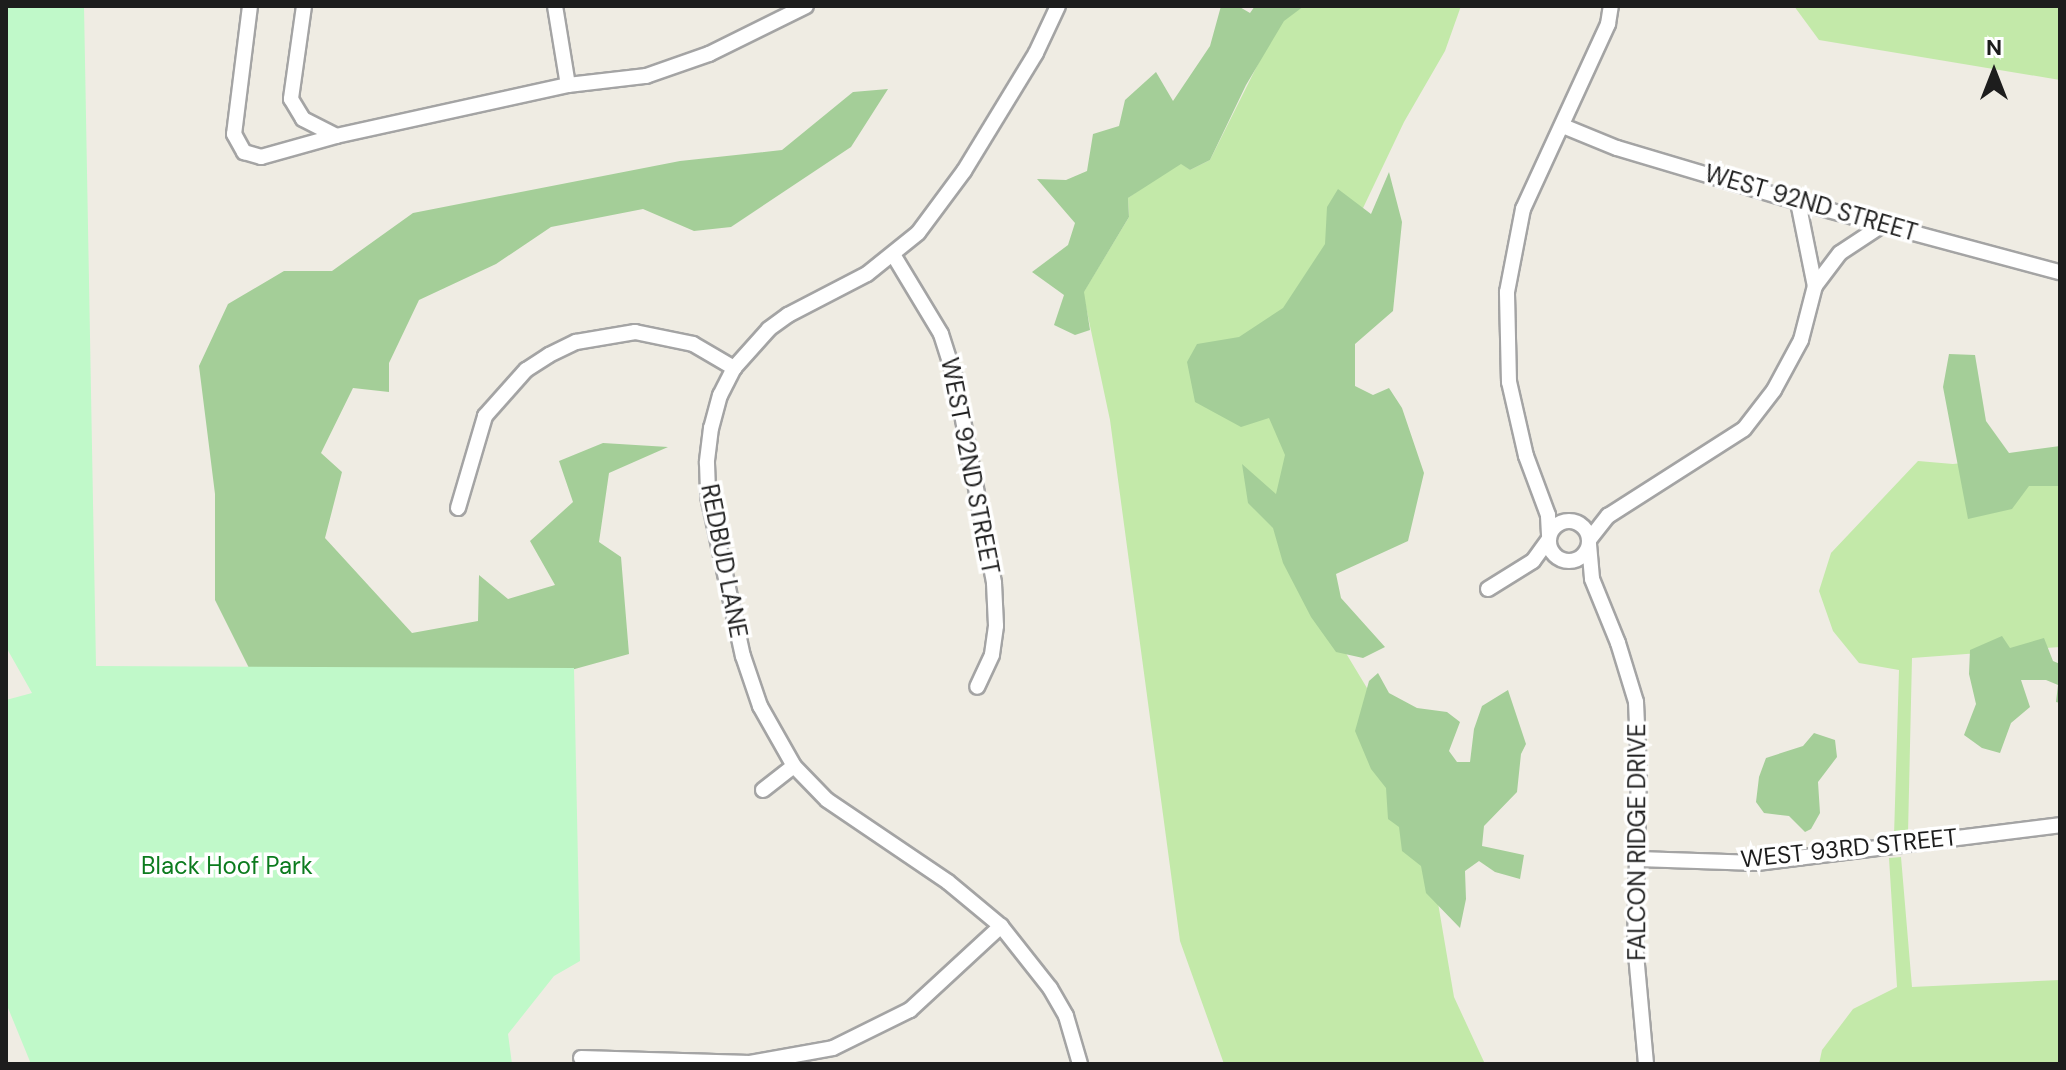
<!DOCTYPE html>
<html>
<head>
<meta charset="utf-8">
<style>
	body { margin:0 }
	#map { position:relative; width:2066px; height:1070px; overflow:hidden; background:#efece3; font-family:"DM Sans",sans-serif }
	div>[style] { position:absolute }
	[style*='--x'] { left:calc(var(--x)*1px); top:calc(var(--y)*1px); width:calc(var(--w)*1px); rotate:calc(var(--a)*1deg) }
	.grass>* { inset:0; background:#c3e9a9 }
	.forest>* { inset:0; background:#a4ce98 }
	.park>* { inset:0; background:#c0f9c9 }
	.roads { filter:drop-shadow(2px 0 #a4a4a4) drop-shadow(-2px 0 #a4a4a4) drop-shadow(0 2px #a4a4a4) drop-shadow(0 -2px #a4a4a4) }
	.minor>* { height:14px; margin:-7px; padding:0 7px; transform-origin:7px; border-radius:7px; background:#fff }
	.minor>.ring { margin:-7px; padding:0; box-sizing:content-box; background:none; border:14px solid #fff; border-radius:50% }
	span { translate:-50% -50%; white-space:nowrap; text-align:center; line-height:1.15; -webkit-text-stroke:7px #fff; paint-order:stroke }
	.street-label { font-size:24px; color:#1d1d1d }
	.park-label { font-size:24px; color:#0c7b1e }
	.frame { position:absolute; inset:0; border:8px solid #1d1d1d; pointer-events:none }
	.north { position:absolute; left:1954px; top:32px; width:80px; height:80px; -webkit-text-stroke:6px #fff; paint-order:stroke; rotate:0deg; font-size:22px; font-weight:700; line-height:32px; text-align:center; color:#1d1d1d }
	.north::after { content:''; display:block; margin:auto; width:28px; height:36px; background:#1d1d1d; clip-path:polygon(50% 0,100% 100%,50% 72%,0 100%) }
</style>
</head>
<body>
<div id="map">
	<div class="grass">
		<div style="clip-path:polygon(1287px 6px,1461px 6px,1445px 51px,1404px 122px,1354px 227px,1302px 406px,1303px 582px,1370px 693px,1430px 856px,1454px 997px,1485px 1064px,1224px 1064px,1180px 941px,1110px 420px,1083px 293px,1129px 217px,1128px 198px,1179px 162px,1190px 170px,1210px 160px)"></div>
		<div style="clip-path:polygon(1794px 6px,2060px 6px,2060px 80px,1819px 40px)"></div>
		<div style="clip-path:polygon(2060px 452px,2060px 647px,1912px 658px,1908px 834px,1894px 836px,1899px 670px,1859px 663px,1833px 631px,1819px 591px,1831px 553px,1918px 461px,1953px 464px)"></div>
		<div style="clip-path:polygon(1901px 857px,1912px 987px,2060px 980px,2060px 1064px,1819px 1064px,1822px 1050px,1853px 1009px,1897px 987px,1889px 858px)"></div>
	</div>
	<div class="forest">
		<div style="clip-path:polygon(1221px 6px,1238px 6px,1250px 13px,1255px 6px,1304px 6px,1284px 21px,1246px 85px,1210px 160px,1190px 170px,1181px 164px,1128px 198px,1129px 217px,1084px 292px,1090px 330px,1075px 335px,1054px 325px,1064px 295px,1032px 272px,1068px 245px,1075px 223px,1037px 179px,1066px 180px,1087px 171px,1093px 134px,1119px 126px,1125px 100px,1156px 72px,1173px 101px,1210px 46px)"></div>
		<div style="clip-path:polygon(888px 89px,851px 147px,731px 227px,694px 231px,643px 209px,551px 227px,496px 264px,419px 300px,389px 363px,389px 392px,353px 388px,321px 453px,342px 472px,325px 538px,412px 633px,478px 621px,479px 575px,508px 599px,555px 585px,530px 541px,573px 502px,559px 461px,603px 443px,668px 447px,609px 473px,599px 542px,621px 557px,629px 654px,416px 713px,262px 694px,215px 600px,215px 494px,199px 366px,228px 304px,284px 271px,332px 271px,413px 213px,680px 161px,782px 150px,853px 92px)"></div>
		<div style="clip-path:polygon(1389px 172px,1402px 222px,1393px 311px,1355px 344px,1355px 386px,1373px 395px,1389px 388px,1402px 408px,1424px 473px,1408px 541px,1336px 574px,1341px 598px,1385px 647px,1363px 658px,1336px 652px,1311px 617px,1283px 563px,1273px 528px,1248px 503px,1242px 464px,1276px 494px,1285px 455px,1269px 418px,1241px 427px,1195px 402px,1187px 362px,1197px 344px,1239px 337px,1283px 308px,1325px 244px,1327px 207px,1338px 189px,1371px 214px)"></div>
		<div style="clip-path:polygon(1949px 354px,1975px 355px,1986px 421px,2009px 453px,2060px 446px,2060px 486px,2029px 486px,2012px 509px,1968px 519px,1943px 387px)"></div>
		<div style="clip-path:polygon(2002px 636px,2010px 648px,2044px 638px,2053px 661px,2060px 664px,2060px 703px,2056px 702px,2058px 685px,2046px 680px,2021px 680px,2030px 707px,2011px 723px,2000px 753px,1982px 748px,1964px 735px,1976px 704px,1969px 674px,1970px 650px)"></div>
		<div style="clip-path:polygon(1378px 673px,1389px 693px,1417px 708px,1447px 712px,1460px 722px,1449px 751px,1457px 762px,1470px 762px,1474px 729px,1482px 706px,1508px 690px,1526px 744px,1521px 754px,1517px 792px,1484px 826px,1482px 846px,1524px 855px,1520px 879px,1495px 872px,1479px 861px,1465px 871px,1466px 899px,1460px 928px,1426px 893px,1421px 866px,1402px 851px,1399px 827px,1388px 819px,1386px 788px,1371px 769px,1355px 731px,1369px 681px)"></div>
		<div style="clip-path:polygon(1814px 733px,1835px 740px,1837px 757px,1818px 782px,1820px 813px,1811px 829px,1805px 832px,1789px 816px,1764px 813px,1756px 802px,1759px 777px,1766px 758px,1803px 746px)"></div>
	</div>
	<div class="park">
		<div style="clip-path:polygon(6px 6px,84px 6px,96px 666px,574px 668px,580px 961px,554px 976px,508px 1034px,512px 1064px,31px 1064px,6px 1003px,6px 700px,32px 693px,6px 647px)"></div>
	</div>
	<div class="roads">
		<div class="minor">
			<div style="--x:250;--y:6;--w:129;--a:97.1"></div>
			<div style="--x:234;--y:134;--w:21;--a:61"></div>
			<div style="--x:244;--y:152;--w:18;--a:16"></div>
			<div style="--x:261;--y:157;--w:78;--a:-15.6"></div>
			<div style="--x:336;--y:136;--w:238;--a:-12.4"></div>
			<div style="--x:568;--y:85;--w:79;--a:-6.6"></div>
			<div style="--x:646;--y:76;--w:67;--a:-19.2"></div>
			<div style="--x:709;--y:54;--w:108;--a:-26.3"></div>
			<div style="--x:304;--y:6;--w:94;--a:98"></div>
			<div style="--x:291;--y:99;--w:23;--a:59"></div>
			<div style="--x:303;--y:119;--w:37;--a:27"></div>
			<div style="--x:555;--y:6;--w:80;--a:80.7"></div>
			<div style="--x:1058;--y:6;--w:52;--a:115.1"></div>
			<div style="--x:1036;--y:53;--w:138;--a:121.4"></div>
			<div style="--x:964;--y:171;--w:77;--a:126.6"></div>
			<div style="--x:918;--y:233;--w:65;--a:141.2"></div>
			<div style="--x:867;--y:274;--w:89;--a:152.6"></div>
			<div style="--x:788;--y:315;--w:24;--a:144"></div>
			<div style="--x:769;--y:329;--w:52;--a:131.9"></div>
			<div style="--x:734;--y:368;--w:30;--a:117"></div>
			<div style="--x:720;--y:395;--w:34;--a:105"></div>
			<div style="--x:711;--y:428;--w:35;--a:97"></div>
			<div style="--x:707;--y:463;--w:33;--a:88"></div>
			<div style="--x:708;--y:496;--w:164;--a:77.7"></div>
			<div style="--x:743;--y:656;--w:53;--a:71.2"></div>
			<div style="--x:760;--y:706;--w:69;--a:60.5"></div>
			<div style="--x:794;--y:766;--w:47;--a:45.9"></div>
			<div style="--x:827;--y:800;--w:146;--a:34.1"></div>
			<div style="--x:948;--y:882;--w:69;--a:39.7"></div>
			<div style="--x:1001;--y:926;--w:79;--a:51.7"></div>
			<div style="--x:1050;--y:988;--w:32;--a:60"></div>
			<div style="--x:1066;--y:1016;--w:50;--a:73.7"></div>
			<div style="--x:1563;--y:126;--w:58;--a:22.2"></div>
			<div style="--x:1617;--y:148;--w:189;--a:16.6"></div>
			<div style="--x:1798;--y:202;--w:271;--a:15"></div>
			<div style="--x:1798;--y:202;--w:86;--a:78.6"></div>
			<div style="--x:894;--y:256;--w:91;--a:58.9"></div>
			<div style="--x:941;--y:334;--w:46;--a:72.3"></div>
			<div style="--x:955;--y:378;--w:209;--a:79.2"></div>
			<div style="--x:994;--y:583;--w:43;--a:87.3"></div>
			<div style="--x:996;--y:626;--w:29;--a:98"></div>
			<div style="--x:992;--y:655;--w:35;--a:115"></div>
			<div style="--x:458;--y:508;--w:96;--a:-73.6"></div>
			<div style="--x:485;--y:416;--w:62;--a:-48.3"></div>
			<div style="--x:526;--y:370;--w:27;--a:-33"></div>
			<div style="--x:549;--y:355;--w:30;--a:-26"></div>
			<div style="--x:576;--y:342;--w:60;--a:-9.6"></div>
			<div style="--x:635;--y:332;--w:59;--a:11.7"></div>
			<div style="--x:693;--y:344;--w:48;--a:30.3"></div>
			<div class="ring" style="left:1549px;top:521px;width:26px;height:26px"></div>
			<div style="--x:1549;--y:535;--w:20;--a:-93"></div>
			<div style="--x:1548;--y:515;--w:63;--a:-110.4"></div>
			<div style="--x:1526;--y:456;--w:76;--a:-102.9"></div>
			<div style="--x:1509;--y:382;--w:90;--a:-91.3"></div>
			<div style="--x:1507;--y:292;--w:85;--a:-79.1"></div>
			<div style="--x:1523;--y:209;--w:204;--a:-65.3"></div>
			<div style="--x:1608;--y:24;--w:18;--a:-81"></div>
			<div style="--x:1589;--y:540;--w:31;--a:-52"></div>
			<div style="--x:1608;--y:516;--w:161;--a:-32.6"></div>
			<div style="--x:1744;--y:429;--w:49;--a:-52.4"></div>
			<div style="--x:1774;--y:390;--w:57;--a:-61.6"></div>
			<div style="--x:1801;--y:340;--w:56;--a:-75.5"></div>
			<div style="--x:1815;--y:286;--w:41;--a:-52.9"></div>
			<div style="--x:1840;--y:253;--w:49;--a:-33.4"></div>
			<div style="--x:1589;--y:544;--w:35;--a:85"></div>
			<div style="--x:1592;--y:579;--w:69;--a:67.9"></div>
			<div style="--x:1618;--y:643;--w:62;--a:73"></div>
			<div style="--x:1636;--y:702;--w:68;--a:87.5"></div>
			<div style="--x:1639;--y:770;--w:173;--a:91.3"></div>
			<div style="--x:1635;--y:943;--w:121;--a:84.8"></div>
			<div style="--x:1488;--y:589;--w:53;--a:-31.9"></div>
			<div style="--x:1533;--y:561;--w:27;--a:-54"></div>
			<div style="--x:763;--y:790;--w:39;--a:-38"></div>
			<div style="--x:1638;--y:859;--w:119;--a:1.9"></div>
			<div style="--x:1757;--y:863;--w:305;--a:-7.1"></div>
			<div style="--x:581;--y:1058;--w:169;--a:1.7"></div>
			<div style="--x:750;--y:1063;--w:84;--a:-10.2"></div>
			<div style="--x:833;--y:1048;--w:86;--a:-26.3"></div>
			<div style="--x:910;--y:1010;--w:124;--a:-42.7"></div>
		</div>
	</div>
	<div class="street-label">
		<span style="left:1811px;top:203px;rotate:16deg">WEST 92ND STREET</span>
		<span style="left:970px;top:466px;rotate:79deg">WEST 92ND STREET</span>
		<span style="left:724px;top:561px;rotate:79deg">REDBUD LANE</span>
		<span style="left:1637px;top:842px;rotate:-90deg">FALCON RIDGE DRIVE</span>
		<span style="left:1849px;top:848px;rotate:-6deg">WEST 93RD STREET</span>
	</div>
	<div class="park-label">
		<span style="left:227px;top:866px">Black Hoof Park</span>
	</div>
	<div class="frame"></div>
	<div class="north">N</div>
</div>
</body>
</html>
